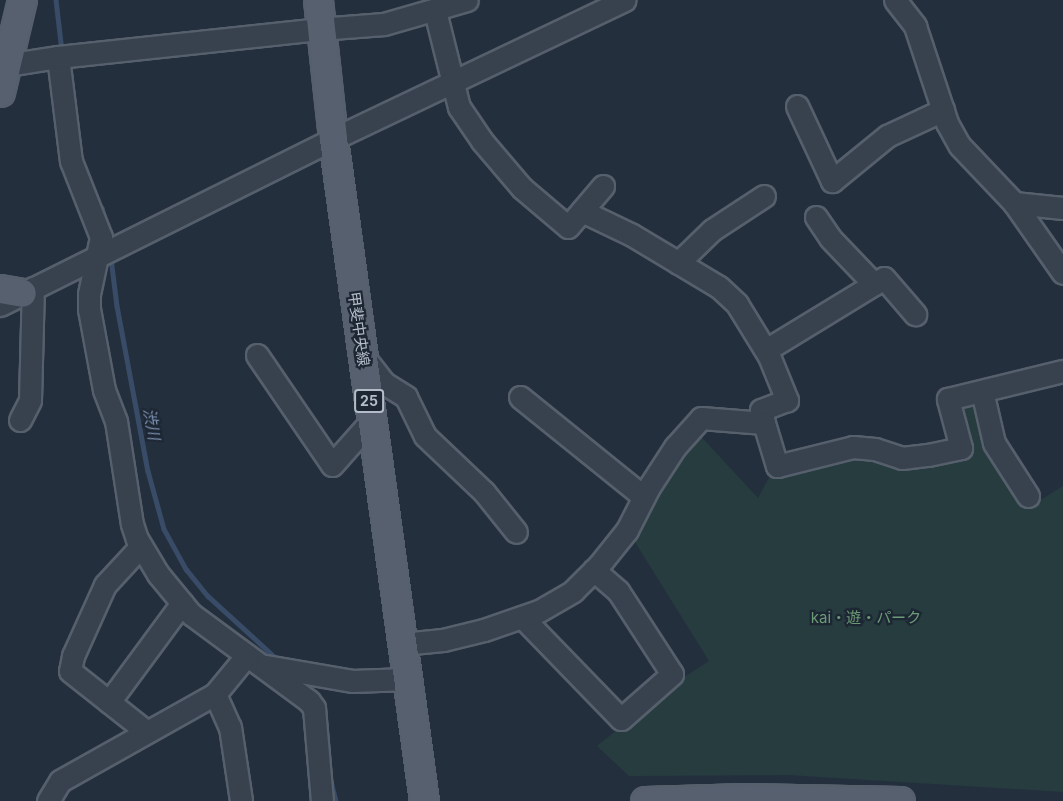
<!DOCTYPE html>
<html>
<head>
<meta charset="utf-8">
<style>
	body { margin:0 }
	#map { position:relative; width:1063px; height:801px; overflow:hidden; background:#242f3e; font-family:Inter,"Noto Sans JP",sans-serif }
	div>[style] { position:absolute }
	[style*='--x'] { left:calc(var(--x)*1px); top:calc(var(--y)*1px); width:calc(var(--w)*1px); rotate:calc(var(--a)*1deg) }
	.green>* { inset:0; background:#263c3f }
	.stream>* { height:4.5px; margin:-2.25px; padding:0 2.25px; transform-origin:2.25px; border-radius:2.25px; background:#394c67 }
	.roads { filter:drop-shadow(2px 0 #565f6c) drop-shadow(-2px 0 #565f6c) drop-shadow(0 2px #565f6c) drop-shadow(0 -2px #565f6c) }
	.minor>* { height:21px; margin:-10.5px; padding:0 10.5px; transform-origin:10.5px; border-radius:10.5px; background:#38414e }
	.major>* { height:27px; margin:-13.5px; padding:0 13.5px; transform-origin:13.5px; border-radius:13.5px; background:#56606e }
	span { translate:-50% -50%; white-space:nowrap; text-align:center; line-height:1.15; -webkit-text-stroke:4.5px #1d2633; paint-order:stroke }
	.shield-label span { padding:2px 4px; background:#1d2633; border:2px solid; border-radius:4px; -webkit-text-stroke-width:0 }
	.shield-label { font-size:14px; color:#b4bcc9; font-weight:700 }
	.street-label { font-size:15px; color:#b4bcc9 }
	.park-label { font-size:15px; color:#6b9a76 }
	.water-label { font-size:16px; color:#7c92b1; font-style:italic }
</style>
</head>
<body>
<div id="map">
	<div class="green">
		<div style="clip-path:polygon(980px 395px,991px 444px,1029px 507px,1063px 486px,1063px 792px,788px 775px,629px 776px,597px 746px,678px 681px,709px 661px,630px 534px,694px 429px,758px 498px,772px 472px,833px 455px,966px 451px,953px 402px)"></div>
	</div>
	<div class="stream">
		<div style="--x:56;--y:0;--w:51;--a:83.3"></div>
		<div style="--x:96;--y:201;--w:9;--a:49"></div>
		<div style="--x:102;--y:208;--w:12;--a:76"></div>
		<div style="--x:111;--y:258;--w:48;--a:82.9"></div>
		<div style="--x:117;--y:306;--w:168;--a:79.4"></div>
		<div style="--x:148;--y:471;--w:60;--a:74.6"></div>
		<div style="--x:164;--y:529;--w:46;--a:61.2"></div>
		<div style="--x:186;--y:569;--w:35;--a:51"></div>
		<div style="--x:208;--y:596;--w:93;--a:42.4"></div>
		<div style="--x:330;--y:777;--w:25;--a:76"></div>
	</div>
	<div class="roads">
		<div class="minor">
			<div style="--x:895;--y:0;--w:33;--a:52"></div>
			<div style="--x:915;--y:26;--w:102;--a:71.7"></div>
			<div style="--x:947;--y:123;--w:26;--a:61"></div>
			<div style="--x:960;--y:146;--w:79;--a:46.5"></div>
			<div style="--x:1014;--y:203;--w:85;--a:55"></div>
			<div style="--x:435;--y:11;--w:99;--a:76"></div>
			<div style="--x:459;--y:107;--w:41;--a:55.9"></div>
			<div style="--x:482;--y:141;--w:62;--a:49.6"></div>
			<div style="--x:522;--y:188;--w:60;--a:40.3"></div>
			<div style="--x:568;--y:227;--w:54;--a:-49.5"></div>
			<div style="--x:58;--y:57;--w:105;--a:82.9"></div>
			<div style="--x:71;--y:161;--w:82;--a:68.5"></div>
			<div style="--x:101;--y:237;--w:58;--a:101.9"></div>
			<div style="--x:89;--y:294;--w:15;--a:90"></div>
			<div style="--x:89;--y:309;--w:82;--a:79.5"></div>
			<div style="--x:104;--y:390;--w:33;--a:69"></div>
			<div style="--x:116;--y:421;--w:104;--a:81.2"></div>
			<div style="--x:132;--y:524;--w:16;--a:72"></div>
			<div style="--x:137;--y:539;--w:41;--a:59"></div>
			<div style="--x:158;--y:574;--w:52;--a:50.5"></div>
			<div style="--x:191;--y:614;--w:147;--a:36.4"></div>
			<div style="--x:309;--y:701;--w:9;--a:54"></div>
			<div style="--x:314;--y:708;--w:93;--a:85.1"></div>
			<div style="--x:0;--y:66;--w:59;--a:-8.8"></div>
			<div style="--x:58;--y:57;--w:262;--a:-6.1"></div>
			<div style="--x:319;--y:29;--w:65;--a:-4.4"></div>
			<div style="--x:384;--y:24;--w:86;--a:-16.1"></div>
			<div style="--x:797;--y:106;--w:83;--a:65"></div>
			<div style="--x:832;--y:181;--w:71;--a:-39.3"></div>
			<div style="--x:887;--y:136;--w:62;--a:-24.9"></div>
			<div style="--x:1014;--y:203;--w:49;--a:5.8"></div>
			<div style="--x:582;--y:211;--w:55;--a:25.6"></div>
			<div style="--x:632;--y:235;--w:101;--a:30.9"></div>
			<div style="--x:719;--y:287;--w:25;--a:43"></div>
			<div style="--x:737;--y:304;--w:61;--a:58.4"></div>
			<div style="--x:769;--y:356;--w:48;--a:67.8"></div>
			<div style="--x:787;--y:400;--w:28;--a:159"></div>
			<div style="--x:761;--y:410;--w:13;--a:77"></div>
			<div style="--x:816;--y:217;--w:25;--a:56"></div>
			<div style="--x:830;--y:238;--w:64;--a:46.3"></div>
			<div style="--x:678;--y:263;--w:47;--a:-44.1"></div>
			<div style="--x:712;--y:230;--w:62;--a:-33.2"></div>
			<div style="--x:0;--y:305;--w:372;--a:-26.5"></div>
			<div style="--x:333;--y:139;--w:323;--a:-25.5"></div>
			<div style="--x:766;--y:350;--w:138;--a:-31.4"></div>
			<div style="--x:884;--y:278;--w:48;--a:49.3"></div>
			<div style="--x:257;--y:355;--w:133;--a:55.7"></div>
			<div style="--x:332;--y:465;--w:59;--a:-48.4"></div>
			<div style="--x:363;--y:356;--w:34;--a:52"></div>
			<div style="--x:384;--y:383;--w:26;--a:32"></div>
			<div style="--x:406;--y:397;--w:43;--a:64"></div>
			<div style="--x:425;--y:436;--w:81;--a:43.5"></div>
			<div style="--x:484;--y:492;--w:51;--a:51.3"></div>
			<div style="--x:982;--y:391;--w:53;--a:77"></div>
			<div style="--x:994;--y:443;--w:63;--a:57.3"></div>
			<div style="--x:520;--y:397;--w:159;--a:38.9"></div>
			<div style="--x:20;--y:420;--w:22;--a:-63"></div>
			<div style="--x:30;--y:400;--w:112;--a:-88.5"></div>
			<div style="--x:141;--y:546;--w:53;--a:132.7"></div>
			<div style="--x:105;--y:585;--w:78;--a:114.3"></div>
			<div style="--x:73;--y:656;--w:15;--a:101"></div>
			<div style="--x:70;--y:671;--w:98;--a:38.4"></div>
			<div style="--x:522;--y:617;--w:142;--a:45.9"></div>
			<div style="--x:621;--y:719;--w:68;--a:-41.4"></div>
			<div style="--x:672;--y:674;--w:99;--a:-123"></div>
			<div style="--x:618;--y:591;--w:32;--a:-139"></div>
			<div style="--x:402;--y:644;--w:41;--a:-5.6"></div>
			<div style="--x:443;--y:640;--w:42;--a:-13.7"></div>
			<div style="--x:484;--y:630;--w:58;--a:-19.1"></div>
			<div style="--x:539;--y:611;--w:39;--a:-30"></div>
			<div style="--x:573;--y:591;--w:37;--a:-45"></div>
			<div style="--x:599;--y:565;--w:45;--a:-51.3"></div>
			<div style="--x:627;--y:530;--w:48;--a:-62.9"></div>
			<div style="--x:649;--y:487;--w:48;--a:-57"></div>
			<div style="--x:675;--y:447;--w:39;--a:-48"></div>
			<div style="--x:701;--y:418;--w:63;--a:4.5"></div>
			<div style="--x:764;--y:423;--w:45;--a:73.2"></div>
			<div style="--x:777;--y:466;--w:78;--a:-14"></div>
			<div style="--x:853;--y:447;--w:22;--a:5"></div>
			<div style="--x:875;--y:449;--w:28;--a:18"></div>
			<div style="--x:902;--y:458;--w:26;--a:-7"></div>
			<div style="--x:928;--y:455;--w:34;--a:-12"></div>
			<div style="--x:961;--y:448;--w:51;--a:-104.9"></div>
			<div style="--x:948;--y:399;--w:118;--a:-13.7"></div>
			<div style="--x:266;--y:666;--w:87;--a:9.9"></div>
			<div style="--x:352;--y:681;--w:55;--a:-2.1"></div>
			<div style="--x:215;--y:694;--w:36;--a:66"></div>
			<div style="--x:230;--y:727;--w:75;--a:81.5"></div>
			<div style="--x:109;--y:702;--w:123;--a:-53.6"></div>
			<div style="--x:48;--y:801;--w:23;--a:-59"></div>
			<div style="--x:60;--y:781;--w:178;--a:-29.3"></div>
			<div style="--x:215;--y:694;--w:50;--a:-50.6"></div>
		</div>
		<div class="major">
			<div style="--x:318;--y:0;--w:140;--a:83.8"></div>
			<div style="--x:333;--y:139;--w:668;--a:82.17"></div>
			<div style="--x:0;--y:92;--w:95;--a:-76.6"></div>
			<div style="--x:0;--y:289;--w:22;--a:10"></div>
			<div style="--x:645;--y:801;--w:100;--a:-1.7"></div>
			<div style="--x:745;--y:798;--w:155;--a:1.1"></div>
		</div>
	</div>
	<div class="shield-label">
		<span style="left:369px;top:401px">25</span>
	</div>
	<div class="street-label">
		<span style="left:359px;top:329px;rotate:82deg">甲斐中央線</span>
	</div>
	<div class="park-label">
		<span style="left:866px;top:618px">kai・遊・パーク</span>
	</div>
	<div class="water-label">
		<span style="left:152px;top:424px;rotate:80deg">渋川</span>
	</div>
</div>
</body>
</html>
